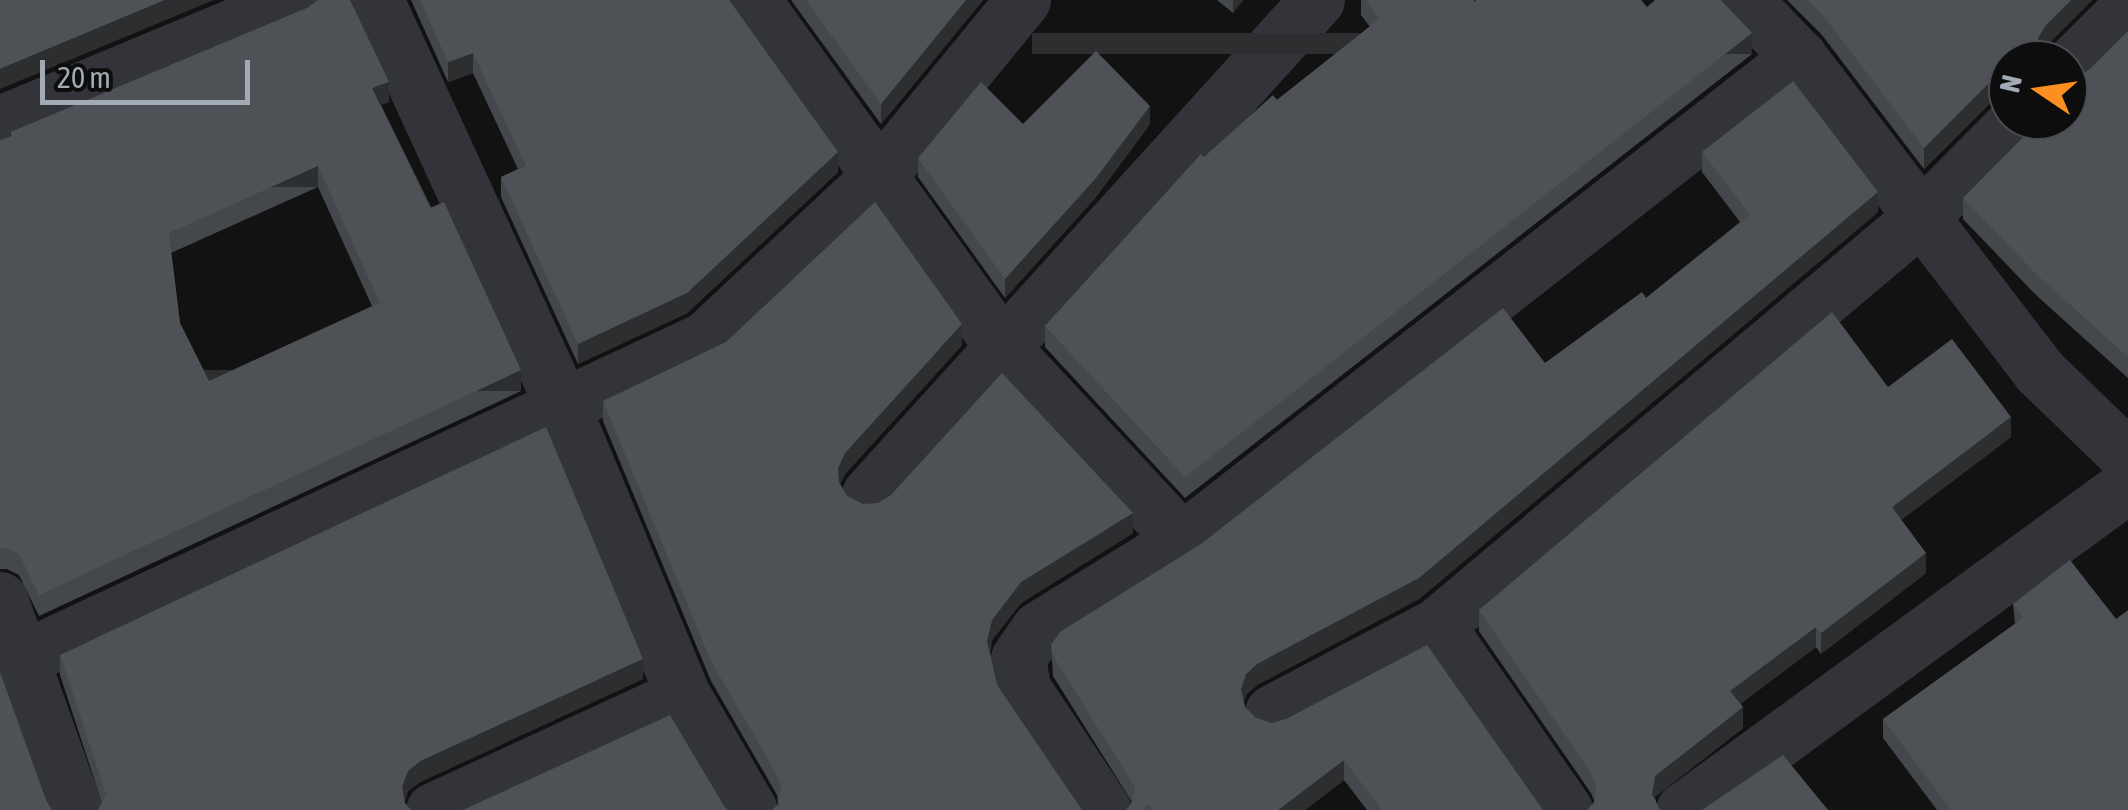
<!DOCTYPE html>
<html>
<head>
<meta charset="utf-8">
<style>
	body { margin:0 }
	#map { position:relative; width:2128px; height:810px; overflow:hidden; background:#121213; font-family:"Asap Condensed",sans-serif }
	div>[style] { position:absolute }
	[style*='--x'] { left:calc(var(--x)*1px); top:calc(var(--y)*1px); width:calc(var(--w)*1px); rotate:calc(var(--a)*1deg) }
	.minor>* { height:55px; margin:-27.5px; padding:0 27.5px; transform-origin:27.5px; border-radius:27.5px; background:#323439 }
	.wall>* { inset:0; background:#44474b }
	.shaded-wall>* { inset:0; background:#2c2e30; transform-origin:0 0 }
	.building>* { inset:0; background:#4e5256 }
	span { translate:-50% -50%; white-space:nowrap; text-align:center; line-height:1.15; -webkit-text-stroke:8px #0d0d0e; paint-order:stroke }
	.north { position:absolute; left:1988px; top:40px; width:100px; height:100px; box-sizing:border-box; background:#0d0d0e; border:2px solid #494c51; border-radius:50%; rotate:283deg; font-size:28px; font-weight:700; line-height:40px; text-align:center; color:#a2abb5 }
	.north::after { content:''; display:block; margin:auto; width:35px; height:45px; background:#fd8f20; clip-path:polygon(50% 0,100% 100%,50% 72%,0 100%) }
	.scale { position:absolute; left:40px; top:60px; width:210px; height:45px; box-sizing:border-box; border:5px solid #a2abb5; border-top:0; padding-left:12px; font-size:30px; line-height:35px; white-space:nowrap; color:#a2abb5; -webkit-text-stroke:8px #0d0d0e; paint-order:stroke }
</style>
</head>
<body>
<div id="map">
	<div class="minor">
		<div style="--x:376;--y:0;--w:448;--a:65.3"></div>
		<div style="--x:563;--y:407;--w:312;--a:67.4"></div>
		<div style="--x:683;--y:695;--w:133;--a:59.8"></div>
		<div style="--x:753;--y:0;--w:427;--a:54.3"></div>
		<div style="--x:1002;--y:347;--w:264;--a:47"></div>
		<div style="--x:1744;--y:0;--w:79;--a:46"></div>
		<div style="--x:1799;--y:57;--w:395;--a:52.6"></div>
		<div style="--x:2039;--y:371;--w:124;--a:44"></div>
		<div style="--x:2068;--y:68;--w:85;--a:-45"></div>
		<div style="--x:0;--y:123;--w:320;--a:-22.6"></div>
		<div style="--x:869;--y:494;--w:667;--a:-47.8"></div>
		<div style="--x:0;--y:599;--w:224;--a:70.4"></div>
		<div style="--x:1437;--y:625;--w:225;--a:55.3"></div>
		<div style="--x:23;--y:658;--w:753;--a:-25.07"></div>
		<div style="--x:705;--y:339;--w:237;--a:-43.1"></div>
		<div style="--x:878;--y:177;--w:229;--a:-50.7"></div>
		<div style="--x:1272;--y:712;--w:187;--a:-27.8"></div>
		<div style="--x:1437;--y:625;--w:634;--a:-40.14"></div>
		<div style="--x:1922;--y:216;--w:135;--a:-45.3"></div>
		<div style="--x:433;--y:810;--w:275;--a:-24.7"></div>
		<div style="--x:1104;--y:810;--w:146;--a:-123.6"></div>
		<div style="--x:1023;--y:688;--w:30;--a:-99"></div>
		<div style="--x:1018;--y:658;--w:35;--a:-55"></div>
		<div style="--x:1038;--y:629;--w:169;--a:-31.7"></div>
		<div style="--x:1182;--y:540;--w:784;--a:-38.05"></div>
		<div style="--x:1683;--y:810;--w:551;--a:-36.14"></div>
	</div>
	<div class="wall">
		<div style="clip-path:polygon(411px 0,729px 0,838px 172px,687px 313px,578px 364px,501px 197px,501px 177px,518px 169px,473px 73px,448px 82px)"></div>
		<div style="clip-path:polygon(791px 0,983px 0,881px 124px)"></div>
		<div style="clip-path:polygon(1217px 0,1243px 0,1233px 13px)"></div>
		<div style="clip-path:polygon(1361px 0,1474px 0,1475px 2px,1647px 7px,1752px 54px,1185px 498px,1045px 347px,1045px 326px,1204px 157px,1370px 27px,1361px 15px)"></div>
		<div style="clip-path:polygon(1787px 0,2092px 0,2046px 46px,2008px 60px,2008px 90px,1996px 97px,1924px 169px,1822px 35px)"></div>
		<div style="clip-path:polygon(evenodd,307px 8px,389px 102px,381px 105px,521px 391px,39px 616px,19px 575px,7px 569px,0 569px,0 140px,11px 137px,11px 132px,307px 8px,318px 187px,372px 306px,209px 381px,180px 323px,171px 253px,318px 187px)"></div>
		<div style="clip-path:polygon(2128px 31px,2128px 378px,2036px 295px,1963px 219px,1963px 198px,2068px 120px,2075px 77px,2089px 70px)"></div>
		<div style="clip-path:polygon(1023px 124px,1150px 124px,1096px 197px,1005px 298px,918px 177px,918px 158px)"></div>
		<div style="clip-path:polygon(1702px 152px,1878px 212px,1419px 599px,1257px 685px,1246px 695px,1244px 702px,1245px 707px,1256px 718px,1543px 810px,1367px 810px,1344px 780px,1305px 810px,1126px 810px,1132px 802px,1053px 676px,1051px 645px,1545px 363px,1646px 298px,1740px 222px,1702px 172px)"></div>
		<div style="clip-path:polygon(962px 345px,845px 474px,840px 484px,847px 496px,863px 504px,1133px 533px,1021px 603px,992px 640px,990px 652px,997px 685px,1078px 807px,778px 804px,777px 795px,711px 681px,603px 421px,603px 401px)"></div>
		<div style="clip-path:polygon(1888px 387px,2011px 437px,1901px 520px,1926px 573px,1821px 654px,1816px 647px,1740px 704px,1743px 728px,1655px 797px,1658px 809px,1594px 800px,1591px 793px,1479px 631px,1479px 610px)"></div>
		<div style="clip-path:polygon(2070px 560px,2128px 810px,1937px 810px,1883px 738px,1883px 719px,2015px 624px,2013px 604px)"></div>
		<div style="clip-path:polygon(60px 655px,643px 679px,420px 782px,408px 791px,405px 800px,405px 803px,102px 803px,60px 675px)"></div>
	</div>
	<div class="shaded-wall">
		<div style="clip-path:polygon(165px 0,214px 0,0 89px,0 69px)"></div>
		<div style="clip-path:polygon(966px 0,983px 0,881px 124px,881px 104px)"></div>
		<div style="clip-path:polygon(1233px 0,1243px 0,1233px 13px)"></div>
		<div style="clip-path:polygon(2071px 0,2092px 0,2046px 46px,2038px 60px,2038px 38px,2046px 25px)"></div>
		<div style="left:1752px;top:33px;width:21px;height:720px;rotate:90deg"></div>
		<div style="clip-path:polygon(473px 53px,473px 73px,448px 82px,448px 62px)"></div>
		<div style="clip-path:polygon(2008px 69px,2008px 90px,1996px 97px,1924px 169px,1924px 148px,1996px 76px)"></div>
		<div style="clip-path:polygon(389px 82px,389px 102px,372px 108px,372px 88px)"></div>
		<div style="clip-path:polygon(1150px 106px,1150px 124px,1096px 197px,1005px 298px,1005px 279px)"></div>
		<div style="clip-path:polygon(838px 152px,838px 172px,687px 313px,578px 364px,578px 344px)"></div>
		<div style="left:318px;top:166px;width:21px;height:163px;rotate:90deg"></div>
		<div style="clip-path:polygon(1878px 192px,1878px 212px,1419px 599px,1257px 685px,1246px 695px,1241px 710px,1241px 689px,1246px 674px,1257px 664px)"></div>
		<div style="clip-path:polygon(962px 324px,962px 345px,845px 474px,838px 488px,838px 468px,845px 453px)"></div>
		<div style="left:521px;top:370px;width:21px;height:532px;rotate:90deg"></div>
		<div style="clip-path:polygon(2011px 417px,2011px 437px,1892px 527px,1892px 507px)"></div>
		<div style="clip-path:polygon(1133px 513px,1133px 533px,1021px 603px,992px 640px,987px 662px,987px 641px,992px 620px,1021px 582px)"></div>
		<div style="clip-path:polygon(1926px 553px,1926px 573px,1821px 654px,1821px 633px)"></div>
		<div style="clip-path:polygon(1816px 627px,1816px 647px,1730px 711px,1730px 691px)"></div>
		<div style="clip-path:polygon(643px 659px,643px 679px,420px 782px,408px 791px,402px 806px,402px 786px,408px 771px,420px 761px)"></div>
		<div style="clip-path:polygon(1743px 707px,1743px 728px,1655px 797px,1653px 810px,1652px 794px,1655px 776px)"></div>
		<div style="clip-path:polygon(1344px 760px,1344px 780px,1305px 810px,1278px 810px)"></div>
	</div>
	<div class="building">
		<div style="clip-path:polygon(0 0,165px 0,0 69px)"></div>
		<div style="clip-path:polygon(evenodd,318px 0,350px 0,389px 82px,372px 88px,430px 208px,444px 202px,521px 370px,39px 595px,19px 554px,7px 548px,0 548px,0 140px,12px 136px,11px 132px,307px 8px,318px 0,318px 166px,380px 303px,209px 381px,180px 323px,169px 233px,318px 166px)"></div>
		<div style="clip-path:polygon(420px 0,729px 0,838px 152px,687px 293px,578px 344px,501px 177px,526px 166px,473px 53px,448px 62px)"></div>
		<div style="clip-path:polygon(806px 0,966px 0,881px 104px)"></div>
		<div style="clip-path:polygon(1366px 0,1474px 0,1475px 2px,1476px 0,1641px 0,1647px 7px,1655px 0,1721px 0,1752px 33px,1185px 477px,1045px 326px,1201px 154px,1204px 157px,1273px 95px,1277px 100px,1379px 19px)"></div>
		<div style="clip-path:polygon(1808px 0,2071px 0,2046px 25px,2038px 38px,2038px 54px,2041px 60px,2008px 60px,2008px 69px,1996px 76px,1924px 148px,1822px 14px)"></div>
		<div style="clip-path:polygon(2128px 31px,2128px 357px,2036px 274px,1963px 198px,2040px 120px,2068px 120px,2068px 77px,2075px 77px,2089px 70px)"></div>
		<div style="clip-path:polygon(1096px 51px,1150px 106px,1096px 178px,1005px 279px,918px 158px,981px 82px,1023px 124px)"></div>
		<div style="clip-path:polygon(1793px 81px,1878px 192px,1419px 578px,1257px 664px,1246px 674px,1241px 689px,1245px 707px,1256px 718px,1272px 723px,1286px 719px,1427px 645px,1543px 810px,1382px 810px,1344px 760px,1278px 810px,1154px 810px,1149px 804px,1142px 810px,1126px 810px,1131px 804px,1135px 787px,1053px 656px,1051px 645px,1060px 632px,1201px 544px,1503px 308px,1545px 363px,1642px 292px,1646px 298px,1750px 215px,1702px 152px)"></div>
		<div style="clip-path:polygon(875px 202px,962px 324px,845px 453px,838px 468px,839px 482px,847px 496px,863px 504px,878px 503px,891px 495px,1002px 373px,1133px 513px,1021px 582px,992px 620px,987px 641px,997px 685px,1082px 810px,772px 810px,778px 804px,781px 788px,777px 775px,711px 661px,603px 401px,726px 342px)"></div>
		<div style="clip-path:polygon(1832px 312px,1888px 387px,1952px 339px,2011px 417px,1892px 507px,1926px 553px,1821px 633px,1816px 627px,1730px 691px,1743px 707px,1655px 776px,1652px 794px,1660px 810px,1587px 810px,1594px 802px,1596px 786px,1591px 773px,1479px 610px)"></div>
		<div style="clip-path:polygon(546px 427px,643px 659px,420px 761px,408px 771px,402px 786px,405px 803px,411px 810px,98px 810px,106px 794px,60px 655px)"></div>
		<div style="clip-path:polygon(2070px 560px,2116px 619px,2128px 610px,2128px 810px,1951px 810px,1883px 719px,2023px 618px,2013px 604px)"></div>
		<div style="clip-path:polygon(0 672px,46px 800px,52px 810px,0 810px)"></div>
		<div style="clip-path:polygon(670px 715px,724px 806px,728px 810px,463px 810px)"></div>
		<div style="clip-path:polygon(1783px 755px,1828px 810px,1702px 810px)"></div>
	</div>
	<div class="north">N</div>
	<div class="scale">20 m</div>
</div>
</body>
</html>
